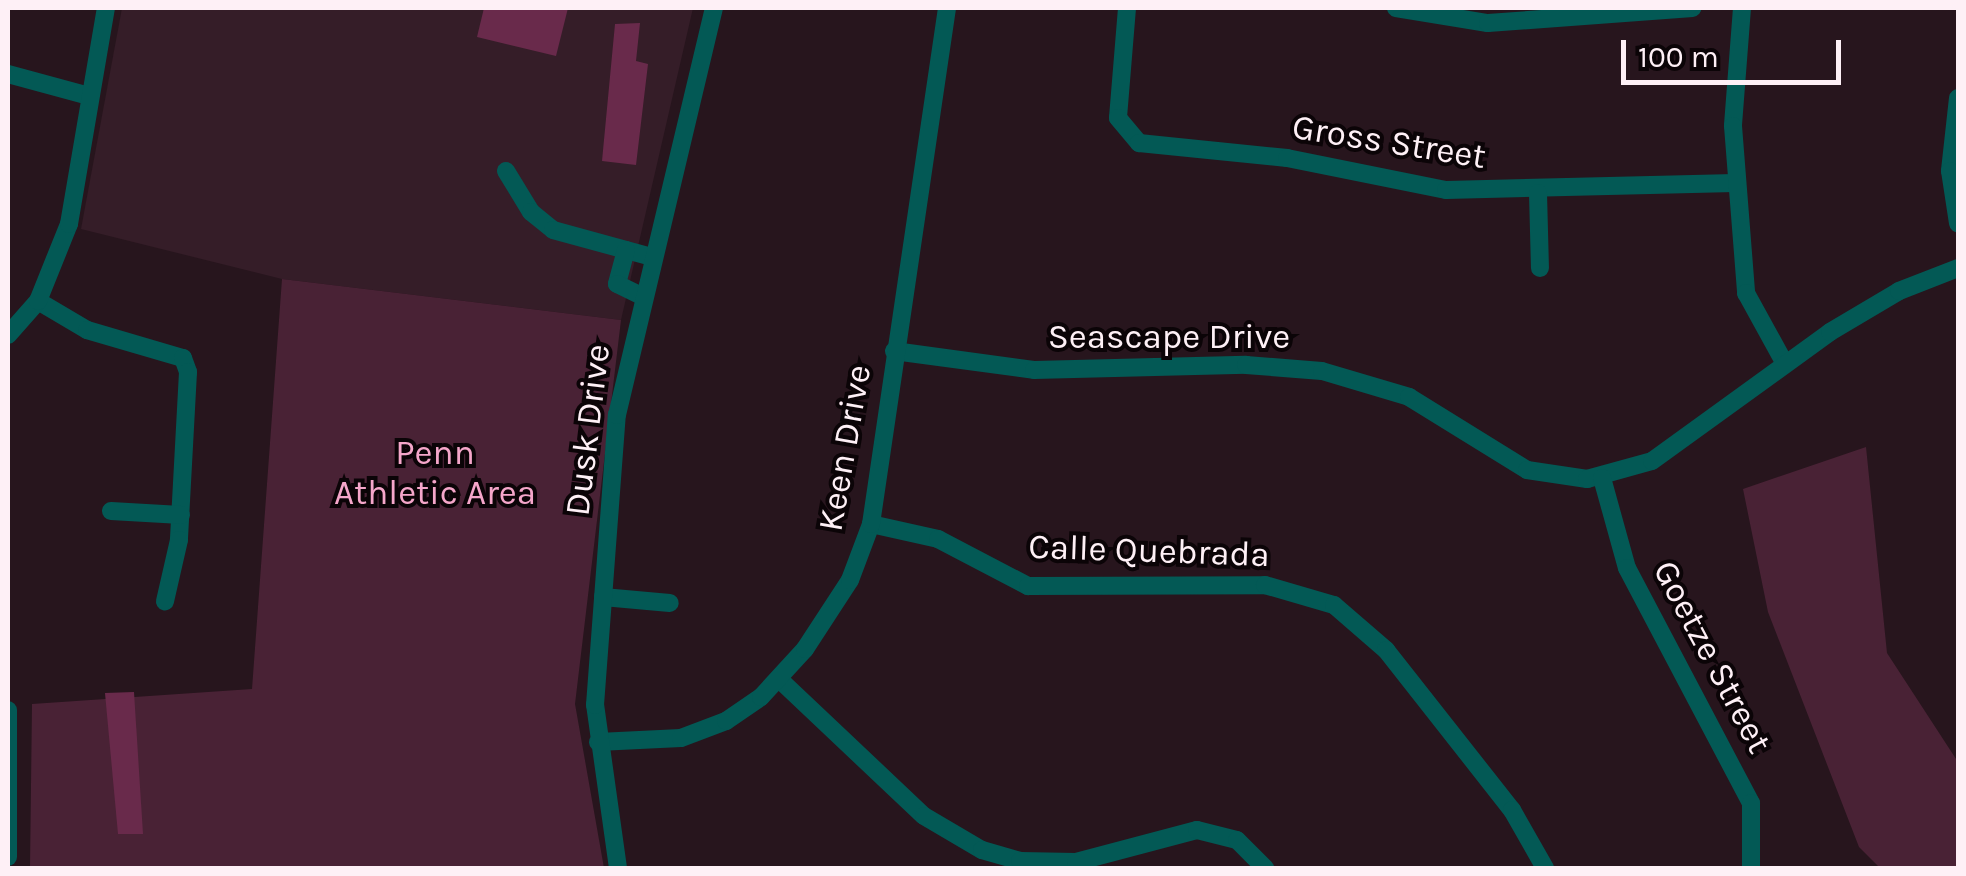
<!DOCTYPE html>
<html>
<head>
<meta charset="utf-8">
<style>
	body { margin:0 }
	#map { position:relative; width:1966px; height:876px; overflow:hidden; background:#27151d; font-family:Karla,sans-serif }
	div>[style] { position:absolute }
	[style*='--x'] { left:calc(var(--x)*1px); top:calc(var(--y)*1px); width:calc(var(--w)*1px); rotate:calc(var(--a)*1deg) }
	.built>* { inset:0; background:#351d28 }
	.green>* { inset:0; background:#492235 }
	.building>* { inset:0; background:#692a4b }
	.minor>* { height:18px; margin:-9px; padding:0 9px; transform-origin:9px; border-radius:9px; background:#035955 }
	span { translate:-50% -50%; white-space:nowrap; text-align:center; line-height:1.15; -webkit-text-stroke:8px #0b0407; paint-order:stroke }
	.street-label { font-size:35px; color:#fef0f6 }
	.park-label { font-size:35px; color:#f5a6ca }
	.frame { position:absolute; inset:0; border:10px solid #fef0f6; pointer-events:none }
	.scale { position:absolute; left:1621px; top:40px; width:220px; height:45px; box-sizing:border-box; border:5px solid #fef0f6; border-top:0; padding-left:12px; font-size:30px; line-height:35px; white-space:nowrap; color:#fef0f6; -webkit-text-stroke:8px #0b0407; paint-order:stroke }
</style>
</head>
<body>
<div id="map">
	<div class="built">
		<div style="clip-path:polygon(122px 8px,693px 8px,621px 320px,282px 279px,81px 229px)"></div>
	</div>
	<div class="green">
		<div style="clip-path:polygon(282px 279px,621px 320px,575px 704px,604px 868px,30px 868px,32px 704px,252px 689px)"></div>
		<div style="clip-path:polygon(1866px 447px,1887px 653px,1958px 762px,1958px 868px,1880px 868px,1859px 847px,1768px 612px,1743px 489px)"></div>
	</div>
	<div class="building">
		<div style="clip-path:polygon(484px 8px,568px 8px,556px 56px,477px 37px)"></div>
		<div style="clip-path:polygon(640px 23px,636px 61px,648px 64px,636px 165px,602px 161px,615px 24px)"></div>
		<div style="clip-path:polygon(134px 692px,143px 834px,118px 834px,105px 693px)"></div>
	</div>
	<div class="minor">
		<div style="--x:1127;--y:8;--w:110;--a:94.7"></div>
		<div style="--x:1118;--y:118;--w:33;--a:50"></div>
		<div style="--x:1139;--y:143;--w:149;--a:5.8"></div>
		<div style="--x:1287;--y:158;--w:162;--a:11.4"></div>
		<div style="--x:1446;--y:190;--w:289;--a:-1.4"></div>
		<div style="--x:1396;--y:8;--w:93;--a:9.3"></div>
		<div style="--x:1488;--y:23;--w:205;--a:-4.2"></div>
		<div style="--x:1742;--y:8;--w:118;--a:94.4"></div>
		<div style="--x:1733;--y:126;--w:168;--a:85.5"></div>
		<div style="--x:1746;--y:293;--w:81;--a:61.2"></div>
		<div style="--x:8;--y:74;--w:84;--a:15.2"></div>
		<div style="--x:1958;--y:98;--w:73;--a:96.3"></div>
		<div style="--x:1950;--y:171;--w:53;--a:81.3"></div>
		<div style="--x:506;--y:171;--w:48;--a:58.6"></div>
		<div style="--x:531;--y:212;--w:28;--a:39"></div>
		<div style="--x:553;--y:230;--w:103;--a:15.3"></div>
		<div style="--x:1538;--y:193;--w:75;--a:88.5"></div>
		<div style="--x:626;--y:250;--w:35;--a:105"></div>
		<div style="--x:617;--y:284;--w:28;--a:26"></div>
		<div style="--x:38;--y:301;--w:57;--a:30.6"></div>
		<div style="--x:87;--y:330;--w:100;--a:16.3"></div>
		<div style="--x:183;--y:358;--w:15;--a:70"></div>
		<div style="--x:188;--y:372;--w:168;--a:93.1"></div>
		<div style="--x:179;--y:540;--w:63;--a:102.9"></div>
		<div style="--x:8;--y:335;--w:45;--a:-48.6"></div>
		<div style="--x:38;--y:301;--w:83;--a:-68.1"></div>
		<div style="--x:69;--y:224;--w:219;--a:-80.3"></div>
		<div style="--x:894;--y:351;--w:141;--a:7.7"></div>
		<div style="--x:1034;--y:370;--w:212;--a:-1.4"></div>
		<div style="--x:1246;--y:365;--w:76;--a:4.5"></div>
		<div style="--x:1322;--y:371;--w:91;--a:16.6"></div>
		<div style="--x:1409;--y:397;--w:139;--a:31.7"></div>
		<div style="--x:1527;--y:470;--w:61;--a:8.5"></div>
		<div style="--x:1587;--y:479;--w:67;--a:-15.5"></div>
		<div style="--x:1652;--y:461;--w:220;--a:-35.9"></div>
		<div style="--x:1830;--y:332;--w:80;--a:-30.7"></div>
		<div style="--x:1899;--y:291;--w:63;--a:-21.3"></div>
		<div style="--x:1602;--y:478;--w:93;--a:74.5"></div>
		<div style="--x:1627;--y:568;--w:266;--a:62.2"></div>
		<div style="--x:1751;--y:803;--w:65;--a:90"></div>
		<div style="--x:111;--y:511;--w:70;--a:3.3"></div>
		<div style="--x:871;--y:524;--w:69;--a:12.6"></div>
		<div style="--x:938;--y:539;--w:102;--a:27.6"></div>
		<div style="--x:1028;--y:586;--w:237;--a:-0.2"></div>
		<div style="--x:1265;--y:585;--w:72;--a:16.2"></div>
		<div style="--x:1334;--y:605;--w:69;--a:40.9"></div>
		<div style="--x:1386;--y:650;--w:204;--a:51.8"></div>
		<div style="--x:1512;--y:810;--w:67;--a:60.4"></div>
		<div style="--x:603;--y:597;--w:67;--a:5.1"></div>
		<div style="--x:779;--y:679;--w:199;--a:43.4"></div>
		<div style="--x:924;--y:816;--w:67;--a:30.4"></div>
		<div style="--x:982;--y:850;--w:40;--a:16"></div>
		<div style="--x:1020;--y:861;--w:56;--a:1"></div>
		<div style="--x:1076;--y:862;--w:125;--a:-14.8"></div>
		<div style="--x:1197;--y:830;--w:41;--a:14"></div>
		<div style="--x:1237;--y:840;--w:40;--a:45"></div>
		<div style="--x:8;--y:710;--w:147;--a:90"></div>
		<div style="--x:598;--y:742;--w:83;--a:-2.8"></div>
		<div style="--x:681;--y:738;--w:48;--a:-20.7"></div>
		<div style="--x:726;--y:721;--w:42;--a:-34.4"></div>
		<div style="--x:761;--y:697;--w:65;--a:-47.5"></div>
		<div style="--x:805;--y:649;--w:82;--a:-56.9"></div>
		<div style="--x:850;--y:580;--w:60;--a:-69.4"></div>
		<div style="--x:871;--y:524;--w:522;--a:-81.62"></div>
		<div style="--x:618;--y:868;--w:165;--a:-98"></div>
		<div style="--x:595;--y:705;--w:291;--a:-85.7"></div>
		<div style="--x:617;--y:415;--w:418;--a:-76.6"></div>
	</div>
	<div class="street-label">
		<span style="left:1389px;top:142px;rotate:9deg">Gross Street</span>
		<span style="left:1169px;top:337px">Seascape Drive</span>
		<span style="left:588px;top:430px;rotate:-83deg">Dusk Drive</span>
		<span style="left:845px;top:448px;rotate:-80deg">Keen Drive</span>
		<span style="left:1149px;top:551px;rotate:2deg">Calle Quebrada</span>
		<span style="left:1712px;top:657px;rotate:62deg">Goetze Street</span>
	</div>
	<div class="park-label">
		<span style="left:435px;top:473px">Penn<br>Athletic Area</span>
	</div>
	<div class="frame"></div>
	<div class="scale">100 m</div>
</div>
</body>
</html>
